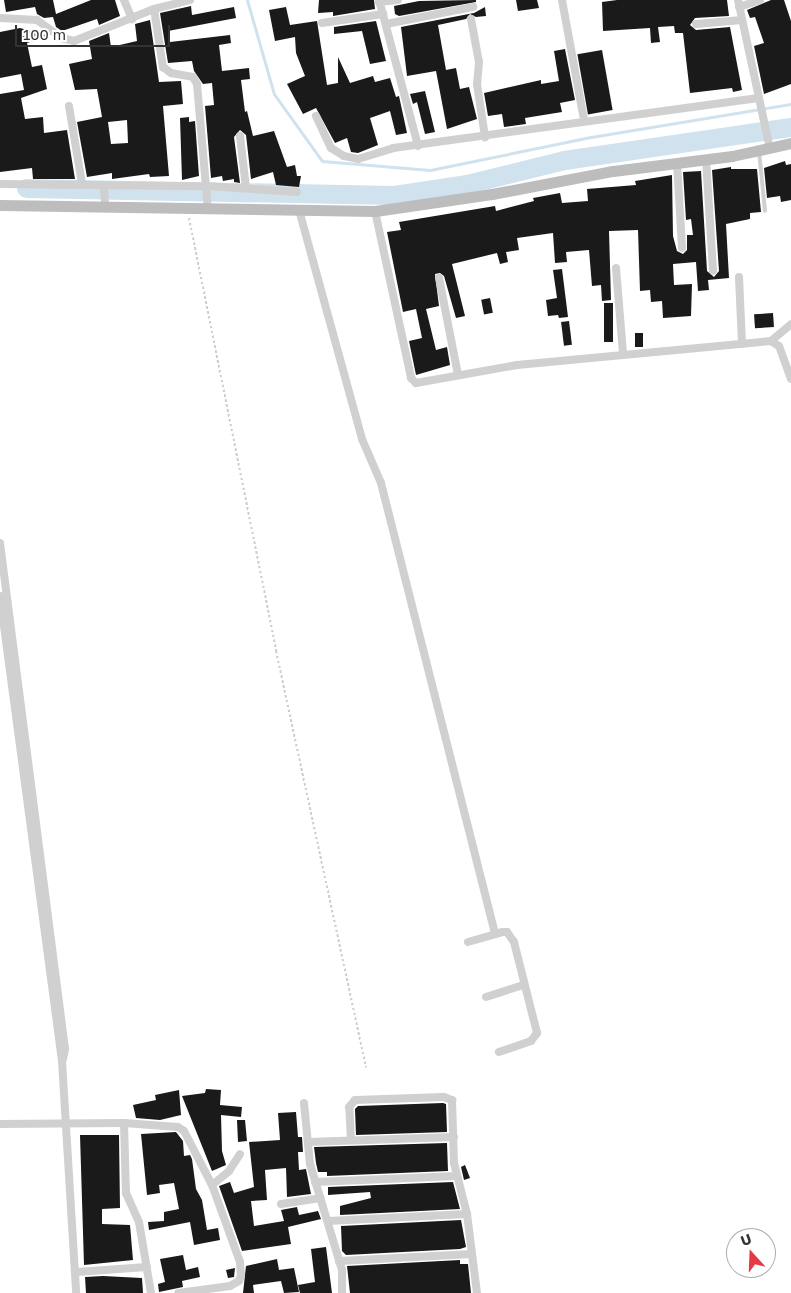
<!DOCTYPE html>
<html>
<head>
<meta charset="utf-8">
<style>
	body { margin:0 }
	#map { position:relative; width:791px; height:1293px; overflow:hidden; background:#fff; font-family:"Golos Text",sans-serif }
	div>[style] { position:absolute }
	[style*='--x'] { left:calc(var(--x)*1px); top:calc(var(--y)*1px); width:calc(var(--w)*1px); rotate:calc(var(--a)*1deg) }
	.stream>* { height:3px; margin:-1.5px; padding:0 1.5px; transform-origin:1.5px; border-radius:1.5px; background:#cfe2ee }
	.river>* { height:19px; margin:-9.5px; padding:0 9.5px; transform-origin:9.5px; border-radius:9.5px; background:#cfe2ee }
	.building>* { inset:0; background:#1a1a1a; transform-origin:0 0 }
	.path>* { height:2px; margin-top:-1px; transform-origin:0; background:repeating-linear-gradient(90deg,#cdcdcd 0 2.5px,transparent 0 5px) }
	.service>* { height:4px; margin:-2px; padding:0 2px; transform-origin:2px; border-radius:2px; background:#d0d0d0 }
	.minor>* { height:8px; margin:-4px; padding:0 4px; transform-origin:4px; border-radius:4px; background:#d0d0d0 }
	.secondary>* { height:11px; margin:-5.5px; padding:0 5.5px; transform-origin:5.5px; border-radius:5.5px; background:#bdbdbd }
	span { translate:-50% -50%; white-space:nowrap; text-align:center; line-height:1.15; -webkit-text-stroke:5px #fff; paint-order:stroke }
	.north { position:absolute; left:726px; top:1228px; width:50px; height:50px; box-sizing:border-box; background:#fff; border:1px solid #adadad; border-radius:50%; rotate:340deg; font-size:14px; font-weight:700; line-height:20px; text-align:center; color:#333 }
	.north::after { content:''; display:block; margin:auto; width:18px; height:22px; background:#e63946; clip-path:polygon(50% 0,100% 100%,50% 72%,0 100%) }
	.scale { position:absolute; left:15px; top:25px; width:155px; height:22px; box-sizing:border-box; border:2px solid #333; border-top:0; padding-left:6px; font-size:15px; line-height:18px; white-space:nowrap; color:#333; -webkit-text-stroke:4px #fff; paint-order:stroke }
</style>
</head>
<body>
<div id="map">
	<div class="stream">
		<div style="--x:247;--y:0;--w:98;--a:74"></div>
		<div style="--x:274;--y:94;--w:82;--a:54.4"></div>
		<div style="--x:322;--y:161;--w:108;--a:4.8"></div>
		<div style="--x:430;--y:170;--w:164;--a:-11.6"></div>
		<div style="--x:591;--y:137;--w:203;--a:-9.4"></div>
	</div>
	<div class="river">
		<div style="--x:26;--y:188;--w:368;--a:1.1"></div>
		<div style="--x:394;--y:195;--w:74;--a:-8.6"></div>
		<div style="--x:467;--y:184;--w:100;--a:-13.9"></div>
		<div style="--x:564;--y:160;--w:229;--a:-8.3"></div>
	</div>
	<div class="building">
		<div style="clip-path:polygon(4px 0,53px 0,56px 14px,91px 0,115px 0,120px 16px,99px 25px,97px 19px,62px 31px,56px 27px,53px 17px,44px 18px,37px 14px,35px 7px,6px 12px)"></div>
		<div style="clip-path:polygon(319px 0,374px 0,375px 9px,333px 16px,333px 12px,318px 13px)"></div>
		<div style="clip-path:polygon(476px 0,476px 2px,399px 16px,395px 14px,394px 6px,419px 1px)"></div>
		<div style="clip-path:polygon(516px 0,537px 0,539px 8px,518px 11px)"></div>
		<div style="clip-path:polygon(617px 0,727px 0,729px 16px,695px 18px,690px 25px,696px 30px,730px 27px,742px 90px,733px 92px,732px 88px,690px 93px,683px 33px,675px 33px,674px 26px,658px 27px,660px 42px,651px 43px,650px 28px,603px 31px,602px 2px)"></div>
		<div style="clip-path:polygon(771px 0,784px 0,791px 21px,791px 84px,764px 94px,754px 46px,764px 43px,755px 17px,750px 18px,747px 10px)"></div>
		<div style="clip-path:polygon(191px 6px,192px 15px,234px 7px,236px 18px,168px 31px,170px 42px,230px 35px,231px 43px,219px 45px,222px 71px,249px 68px,250px 79px,241px 80px,245px 112px,247px 111px,253px 136px,274px 131px,287px 167px,295px 165px,297px 176px,301px 176px,299px 187px,276px 185px,273px 172px,251px 179px,246px 135px,240px 130px,234px 137px,240px 183px,234px 182px,234px 179px,223px 181px,222px 176px,211px 178px,205px 106px,214px 105px,212px 83px,203px 84px,194px 71px,192px 61px,168px 63px,160px 13px)"></div>
		<div style="clip-path:polygon(286px 7px,290px 25px,317px 21px,327px 85px,338px 83px,338px 57px,350px 83px,373px 76px,375px 82px,390px 78px,396px 97px,399px 96px,407px 133px,396px 135px,390px 111px,373px 117px,370px 118px,378px 145px,358px 153px,351px 152px,347px 138px,335px 143px,316px 108px,303px 114px,287px 84px,305px 76px,296px 53px,295px 37px,275px 41px,269px 10px)"></div>
		<div style="clip-path:polygon(485px 7px,486px 16px,476px 17px,470px 14px,466px 19px,438px 25px,446px 70px,456px 68px,460px 89px,469px 87px,477px 119px,447px 129px,436px 71px,407px 76px,401px 27px,474px 13px)"></div>
		<div style="clip-path:polygon(evenodd,150px 20px,159px 82px,181px 81px,183px 104px,163px 106px,169px 176px,150px 177px,149px 174px,112px 179px,112px 173px,87px 177px,77px 122px,102px 117px,97px 89px,75px 90px,69px 64px,92px 59px,89px 41px,109px 33px,111px 47px,137px 41px,135px 24px,150px 20px,127px 120px,128px 143px,111px 144px,108px 122px,127px 120px)"></div>
		<div style="clip-path:polygon(376px 21px,386px 61px,370px 64px,362px 31px,334px 34px,334px 27px)"></div>
		<div style="clip-path:polygon(20px 28px,49px 36px,27px 43px,32px 67px,42px 65px,47px 89px,21px 98px,25px 119px,43px 117px,44px 133px,67px 130px,75px 179px,33px 179px,32px 168px,0 172px,0 94px,24px 90px,21px 74px,0 78px,0 32px)"></div>
		<div style="clip-path:polygon(565px 49px,575px 100px,560px 103px,562px 112px,525px 118px,526px 124px,504px 127px,502px 114px,488px 116px,484px 93px,541px 80px,541px 84px,559px 81px,554px 51px)"></div>
		<div style="left:602px;top:50px;width:61px;height:25px;rotate:80deg"></div>
		<div style="clip-path:polygon(425px 91px,435px 132px,425px 134px,417px 102px,413px 104px,410px 94px)"></div>
		<div style="clip-path:polygon(189px 117px,189px 122px,195px 121px,199px 176px,182px 180px,180px 118px)"></div>
		<div style="clip-path:polygon(785px 161px,786px 165px,791px 164px,791px 200px,781px 202px,780px 196px,767px 198px,764px 168px)"></div>
		<div style="clip-path:polygon(731px 167px,731px 169px,757px 169px,761px 212px,750px 213px,750px 219px,726px 224px,729px 278px,708px 280px,709px 290px,698px 291px,696px 262px,673px 264px,674px 285px,692px 284px,691px 316px,663px 318px,662px 301px,651px 302px,650px 290px,640px 291px,638px 230px,609px 231px,611px 300px,602px 301px,601px 285px,592px 286px,589px 250px,566px 252px,567px 262px,555px 263px,553px 233px,517px 238px,519px 250px,506px 252px,508px 262px,500px 264px,497px 253px,452px 264px,465px 316px,456px 318px,444px 276px,440px 273px,435px 274px,439px 306px,426px 309px,436px 350px,447px 347px,450px 365px,416px 375px,409px 341px,422px 338px,416px 309px,403px 312px,387px 232px,401px 230px,399px 222px,495px 206px,496px 211px,534px 201px,533px 198px,560px 193px,562px 203px,588px 201px,587px 189px,636px 185px,635px 181px,672px 175px,673px 236px,677px 251px,683px 254px,687px 250px,687px 235px,693px 235px,691px 219px,686px 220px,683px 172px,701px 171px,707px 271px,714px 277px,719px 271px,712px 170px)"></div>
		<div style="clip-path:polygon(562px 269px,568px 317px,559px 318px,558px 315px,548px 316px,546px 300px,557px 298px,553px 270px)"></div>
		<div style="left:490px;top:298px;width:15px;height:9px;rotate:79deg"></div>
		<div style="left:604px;top:303px;width:9px;height:39px"></div>
		<div style="left:773px;top:313px;width:14px;height:19px;rotate:86deg"></div>
		<div style="left:569px;top:321px;width:24px;height:8px;rotate:83deg"></div>
		<div style="left:635px;top:333px;width:8px;height:14px"></div>
		<div style="clip-path:polygon(206px 1089px,221px 1090px,220px 1105px,242px 1107px,241px 1117px,221px 1115px,222px 1151px,226px 1165px,212px 1171px,182px 1096px,205px 1093px)"></div>
		<div style="clip-path:polygon(179px 1090px,181px 1115px,160px 1120px,136px 1118px,133px 1105px,156px 1100px,155px 1095px)"></div>
		<div style="clip-path:polygon(443px 1103px,446px 1104px,447px 1132px,356px 1135px,355px 1109px,358px 1106px)"></div>
		<div style="clip-path:polygon(296px 1112px,298px 1137px,302px 1137px,303px 1152px,298px 1152px,299px 1170px,306px 1169px,311px 1194px,287px 1197px,286px 1168px,265px 1170px,267px 1200px,251px 1201px,254px 1226px,284px 1221px,281px 1210px,297px 1207px,299px 1215px,318px 1211px,321px 1219px,288px 1227px,291px 1244px,242px 1251px,219px 1186px,230px 1182px,234px 1193px,254px 1187px,249px 1142px,280px 1140px,278px 1113px)"></div>
		<div style="clip-path:polygon(237px 1120px,245px 1120px,247px 1141px,238px 1142px)"></div>
		<div style="clip-path:polygon(176px 1132px,183px 1141px,184px 1156px,190px 1155px,192px 1159px,196px 1189px,202px 1200px,207px 1230px,218px 1228px,220px 1240px,194px 1245px,190px 1222px,149px 1230px,148px 1222px,164px 1221px,164px 1212px,179px 1209px,174px 1183px,159px 1185px,160px 1193px,147px 1195px,141px 1134px)"></div>
		<div style="clip-path:polygon(80px 1135px,119px 1135px,120px 1208px,102px 1209px,102px 1224px,130px 1225px,133px 1260px,84px 1265px)"></div>
		<div style="clip-path:polygon(447px 1143px,448px 1171px,327px 1176px,327px 1172px,318px 1172px,316px 1163px,314px 1147px)"></div>
		<div style="clip-path:polygon(465px 1165px,470px 1178px,464px 1180px,461px 1167px)"></div>
		<div style="clip-path:polygon(453px 1182px,460px 1209px,340px 1215px,340px 1206px,371px 1198px,370px 1192px,328px 1195px,328px 1187px)"></div>
		<div style="clip-path:polygon(461px 1220px,466px 1247px,460px 1249px,346px 1255px,342px 1251px,341px 1226px)"></div>
		<div style="clip-path:polygon(326px 1247px,332px 1293px,300px 1293px,298px 1285px,315px 1282px,311px 1249px)"></div>
		<div style="clip-path:polygon(183px 1255px,186px 1270px,198px 1267px,200px 1277px,182px 1281px,183px 1287px,159px 1292px,158px 1284px,165px 1282px,160px 1259px)"></div>
		<div style="clip-path:polygon(277px 1259px,279px 1270px,294px 1268px,299px 1292px,284px 1293px,281px 1281px,253px 1285px,254px 1293px,243px 1293px,246px 1266px)"></div>
		<div style="clip-path:polygon(460px 1260px,460px 1264px,468px 1264px,471px 1293px,350px 1293px,347px 1266px)"></div>
		<div style="clip-path:polygon(235px 1268px,234px 1277px,228px 1278px,226px 1270px)"></div>
		<div style="clip-path:polygon(103px 1276px,142px 1278px,143px 1293px,86px 1293px,85px 1277px)"></div>
	</div>
	<div class="path">
		<div style="--x:189;--y:218;--w:442;--a:78.6"></div>
		<div style="--x:276;--y:651;--w:426;--a:77.8"></div>
	</div>
	<div class="service">
		<div style="--x:759;--y:151;--w:60;--a:84.3"></div>
	</div>
	<div class="minor">
		<div style="--x:124;--y:0;--w:21;--a:67"></div>
		<div style="--x:379;--y:0;--w:151;--a:75"></div>
		<div style="--x:562;--y:0;--w:122;--a:79.6"></div>
		<div style="--x:738;--y:0;--w:152;--a:77.9"></div>
		<div style="--x:379;--y:2;--w:19;--a:-6"></div>
		<div style="--x:739;--y:7;--w:22;--a:-18"></div>
		<div style="--x:154;--y:9;--w:59;--a:81.2"></div>
		<div style="--x:163;--y:67;--w:10;--a:37"></div>
		<div style="--x:171;--y:73;--w:22;--a:10"></div>
		<div style="--x:193;--y:77;--w:8;--a:60"></div>
		<div style="--x:197;--y:84;--w:125;--a:85"></div>
		<div style="--x:0;--y:18;--w:37;--a:3"></div>
		<div style="--x:37;--y:20;--w:31;--a:36"></div>
		<div style="--x:62;--y:38;--w:12;--a:14"></div>
		<div style="--x:74;--y:41;--w:86;--a:-21.8"></div>
		<div style="--x:154;--y:9;--w:37;--a:-14"></div>
		<div style="--x:471;--y:19;--w:44;--a:79.5"></div>
		<div style="--x:479;--y:62;--w:22;--a:95"></div>
		<div style="--x:477;--y:84;--w:54;--a:81.4"></div>
		<div style="--x:322;--y:23;--w:62;--a:-8.4"></div>
		<div style="--x:386;--y:24;--w:89;--a:-11.1"></div>
		<div style="--x:696;--y:24;--w:46;--a:-5"></div>
		<div style="--x:69;--y:106;--w:79;--a:80.5"></div>
		<div style="--x:316;--y:116;--w:35;--a:65"></div>
		<div style="--x:331;--y:148;--w:15;--a:32"></div>
		<div style="--x:344;--y:156;--w:14;--a:12"></div>
		<div style="--x:358;--y:159;--w:37;--a:-17"></div>
		<div style="--x:393;--y:148;--w:367;--a:-7.8"></div>
		<div style="--x:240;--y:136;--w:52;--a:83.4"></div>
		<div style="--x:706;--y:159;--w:112;--a:86.4"></div>
		<div style="--x:677;--y:163;--w:85;--a:86.6"></div>
		<div style="--x:0;--y:184;--w:207;--a:0.6"></div>
		<div style="--x:207;--y:186;--w:90;--a:3.8"></div>
		<div style="--x:104;--y:185;--w:22;--a:87"></div>
		<div style="--x:299;--y:210;--w:238;--a:74.6"></div>
		<div style="--x:362;--y:439;--w:48;--a:66.6"></div>
		<div style="--x:381;--y:483;--w:464;--a:75.8"></div>
		<div style="--x:375;--y:211;--w:171;--a:77.8"></div>
		<div style="--x:411;--y:378;--w:7;--a:45"></div>
		<div style="--x:416;--y:383;--w:103;--a:-10.1"></div>
		<div style="--x:517;--y:365;--w:255;--a:-5.4"></div>
		<div style="--x:771;--y:341;--w:9;--a:32"></div>
		<div style="--x:779;--y:346;--w:35;--a:70"></div>
		<div style="--x:616;--y:268;--w:86;--a:85.3"></div>
		<div style="--x:739;--y:277;--w:67;--a:87.4"></div>
		<div style="--x:439;--y:278;--w:99;--a:78.9"></div>
		<div style="--x:771;--y:341;--w:26;--a:-40"></div>
		<div style="--x:0;--y:543;--w:510;--a:82.68"></div>
		<div style="--x:65;--y:1049;--w:10;--a:101"></div>
		<div style="--x:0;--y:596;--w:469;--a:82.4"></div>
		<div style="--x:62;--y:1061;--w:232;--a:86.5"></div>
		<div style="--x:468;--y:942;--w:35;--a:-16"></div>
		<div style="--x:502;--y:932;--w:5;--a:0"></div>
		<div style="--x:507;--y:932;--w:12;--a:55"></div>
		<div style="--x:514;--y:942;--w:94;--a:75.8"></div>
		<div style="--x:537;--y:1033;--w:10;--a:127"></div>
		<div style="--x:531;--y:1041;--w:34;--a:161"></div>
		<div style="--x:486;--y:997;--w:39;--a:-18"></div>
		<div style="--x:304;--y:1103;--w:61;--a:84.4"></div>
		<div style="--x:310;--y:1164;--w:111;--a:73.2"></div>
		<div style="--x:342;--y:1270;--w:23;--a:90"></div>
		<div style="--x:124;--y:1123;--w:70;--a:88.4"></div>
		<div style="--x:126;--y:1193;--w:32;--a:66"></div>
		<div style="--x:139;--y:1222;--w:72;--a:80.4"></div>
		<div style="--x:0;--y:1124;--w:124;--a:-0.5"></div>
		<div style="--x:124;--y:1123;--w:54;--a:4.2"></div>
		<div style="--x:178;--y:1127;--w:7;--a:34"></div>
		<div style="--x:184;--y:1131;--w:61;--a:62.6"></div>
		<div style="--x:212;--y:1185;--w:82;--a:70"></div>
		<div style="--x:240;--y:1262;--w:13;--a:86"></div>
		<div style="--x:241;--y:1275;--w:6;--a:108"></div>
		<div style="--x:239;--y:1281;--w:10;--a:151"></div>
		<div style="--x:230;--y:1286;--w:52;--a:172.3"></div>
		<div style="--x:351;--y:1140;--w:33;--a:-93"></div>
		<div style="--x:349;--y:1107;--w:9;--a:-49"></div>
		<div style="--x:355;--y:1100;--w:89;--a:-1.9"></div>
		<div style="--x:444;--y:1097;--w:9;--a:21"></div>
		<div style="--x:452;--y:1100;--w:63;--a:88.2"></div>
		<div style="--x:454;--y:1163;--w:53;--a:75.7"></div>
		<div style="--x:467;--y:1214;--w:80;--a:82.8"></div>
		<div style="--x:308;--y:1142;--w:146;--a:-2"></div>
		<div style="--x:315;--y:1182;--w:142;--a:-2.4"></div>
		<div style="--x:212;--y:1185;--w:22;--a:-39"></div>
		<div style="--x:229;--y:1171;--w:20;--a:-57"></div>
		<div style="--x:281;--y:1204;--w:40;--a:-8.5"></div>
		<div style="--x:328;--y:1221;--w:139;--a:-2.9"></div>
		<div style="--x:339;--y:1261;--w:133;--a:-3"></div>
		<div style="--x:77;--y:1272;--w:70;--a:-4.1"></div>
	</div>
	<div class="secondary">
		<div style="--x:0;--y:205;--w:375;--a:0.9"></div>
		<div style="--x:375;--y:211;--w:118;--a:-8.3"></div>
		<div style="--x:492;--y:194;--w:123;--a:-10.8"></div>
		<div style="--x:613;--y:171;--w:120;--a:-7.2"></div>
		<div style="--x:732;--y:156;--w:60;--a:-12.4"></div>
	</div>
	<div class="north">U</div>
	<div class="scale">100 m</div>
</div>
</body>
</html>
